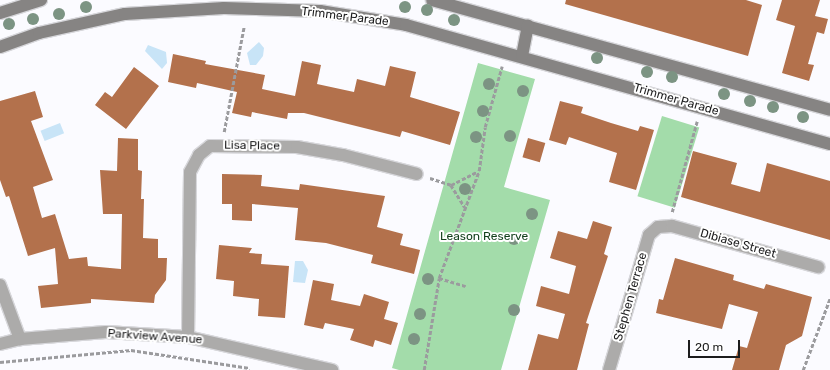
<!DOCTYPE html>
<html>
<head>
<meta charset="utf-8">
<style>
	body { margin:0 }
	#map { position:relative; width:830px; height:370px; overflow:hidden; background:#fbfbff; font-family:Rubik,sans-serif }
	div>[style] { position:absolute }
	[style*='--x'] { left:calc(var(--x)*1px); top:calc(var(--y)*1px); width:calc(var(--w)*1px); rotate:calc(var(--a)*1deg) }
	.green>* { inset:0; background:#a3dcaa; transform-origin:0 0 }
	.water>* { inset:0; background:#c8e4f7; transform-origin:0 0 }
	.building>* { inset:0; background:#b3714c; transform-origin:0 0 }
	.path>* { height:2.5px; margin-top:-1.25px; transform-origin:0; background:repeating-linear-gradient(90deg,#9b9b9e 0 4px,transparent 0 6px) }
	.roads { filter:drop-shadow(1px 0 #d7d7db) drop-shadow(-1px 0 #d7d7db) drop-shadow(0 1px #d7d7db) drop-shadow(0 -1px #d7d7db) }
	.street>* { height:12px; margin:-6px; padding:0 6px; transform-origin:6px; border-radius:6px; background:#acabaa }
	.secondary>* { height:12px; margin:-6px; padding:0 6px; transform-origin:6px; border-radius:6px; background:#868483 }
	.trees>* { width:12px; height:12px; margin:-6px; border-radius:50%; background:#7c9483 }
	span { translate:-50% -50%; white-space:nowrap; text-align:center; line-height:1.15; -webkit-text-stroke:4px #fff; paint-order:stroke }
	.street-label { font-size:12px; color:#1c1c1d }
	.park-label { font-size:12px; color:#14401d }
	.scale { position:absolute; left:688px; top:340px; width:52px; height:18px; box-sizing:border-box; border:2px solid #1c1c1d; border-top:0; padding-left:5px; font-size:12px; line-height:14px; white-space:nowrap; color:#1c1c1d; -webkit-text-stroke:3px #fff; paint-order:stroke }
</style>
</head>
<body>
<div id="map">
	<div class="green">
		<div style="clip-path:polygon(478px 63px,535px 79px,504px 187px,550px 200px,501px 370px,399px 370px,392px 368px)"></div>
		<div style="left:662px;top:116px;width:39px;height:84px;rotate:17deg"></div>
	</div>
	<div class="water">
		<div style="clip-path:polygon(259px 42px,264px 48px,263px 56px,256px 65px,250px 65px,247px 53px)"></div>
		<div style="clip-path:polygon(148px 45px,166px 52px,167px 63px,162px 69px,145px 51px)"></div>
		<div style="left:60px;top:123px;width:11px;height:21px;rotate:68deg"></div>
		<div style="clip-path:polygon(295px 261px,303px 261px,308px 270px,305px 283px,293px 282px)"></div>
	</div>
	<div class="building">
		<div style="clip-path:polygon(566px 0,746px 0,762px 5px,748px 56px,565px 4px)"></div>
		<div style="clip-path:polygon(782px 0,820px 0,815px 16px,828px 19px,824px 34px,817px 32px,808px 64px,814px 65px,809px 81px,782px 73px,795px 26px,776px 20px)"></div>
		<div style="clip-path:polygon(173px 54px,206px 61px,205px 64px,265px 75px,262px 89px,295px 96px,302px 61px,321px 65px,317px 84px,354px 92px,357px 79px,385px 86px,390px 66px,416px 72px,410px 97px,460px 112px,450px 145px,402px 131px,400px 137px,304px 113px,288px 113px,287px 119px,252px 112px,251px 117px,232px 113px,237px 92px,197px 83px,196px 88px,168px 82px)"></div>
		<div style="clip-path:polygon(134px 67px,159px 86px,126px 129px,95px 105px,105px 92px,112px 97px)"></div>
		<div style="clip-path:polygon(35px 91px,43px 117px,31px 121px,53px 180px,33px 187px,42px 218px,55px 214px,69px 259px,87px 257px,88px 266px,121px 269px,122px 214px,103px 214px,100px 170px,117px 171px,118px 138px,138px 139px,138px 170px,142px 171px,141px 199px,144px 199px,143px 238px,158px 239px,158px 258px,167px 258px,166px 280px,155px 295px,154px 303px,91px 299px,91px 303px,41px 308px,38px 286px,58px 284px,55px 248px,28px 256px,9px 196px,6px 197px,0 180px,0 101px)"></div>
		<div style="clip-path:polygon(560px 101px,583px 107px,581px 113px,611px 123px,638px 131px,640px 126px,654px 130px,636px 190px,609px 182px,617px 153px,569px 137px,566px 145px,549px 140px)"></div>
		<div style="left:528px;top:138px;width:18px;height:20px;rotate:16deg"></div>
		<div style="clip-path:polygon(693px 151px,737px 163px,731px 184px,760px 192px,767px 163px,830px 181px,830px 240px,681px 197px)"></div>
		<div style="clip-path:polygon(222px 174px,262px 175px,261px 186px,299px 190px,300px 184px,385px 196px,377px 227px,403px 234px,400px 245px,420px 250px,414px 274px,371px 263px,373px 255px,326px 243px,295px 240px,298px 208px,252px 204px,252px 221px,232px 220px,232px 204px,222px 204px)"></div>
		<div style="clip-path:polygon(593px 221px,612px 227px,604px 254px,608px 256px,586px 323px,589px 324px,577px 370px,528px 370px,538px 334px,558px 339px,565px 314px,536px 306px,541px 286px,569px 294px,576px 266px,550px 258px,558px 231px,587px 239px)"></div>
		<div style="clip-path:polygon(219px 245px,252px 248px,249px 253px,262px 254px,261px 264px,289px 266px,285px 318px,258px 316px,259px 299px,233px 296px,234px 281px,216px 279px)"></div>
		<div style="clip-path:polygon(675px 258px,734px 275px,733px 280px,764px 289px,766px 284px,812px 297px,802px 336px,786px 345px,779px 370px,732px 370px,739px 346px,747px 348px,758px 312px,729px 304px,722px 329px,656px 313px,659px 299px,663px 300px)"></div>
		<div style="clip-path:polygon(313px 280px,334px 284px,331px 300px,360px 306px,364px 294px,389px 302px,384px 319px,398px 323px,391px 345px,375px 340px,373px 347px,350px 340px,354px 329px,325px 323px,323px 329px,304px 325px)"></div>
	</div>
	<div class="path">
		<div style="--x:224;--y:132;--w:108;--a:-79.3"></div>
		<div style="--x:430;--y:178;--w:22;--a:18"></div>
		<div style="--x:451;--y:185;--w:30;--a:-27"></div>
		<div style="--x:451;--y:185;--w:26;--a:58"></div>
		<div style="--x:672;--y:212;--w:94;--a:-74.6"></div>
		<div style="--x:439;--y:278;--w:28;--a:17"></div>
		<div style="--x:0;--y:362;--w:132;--a:-5.2"></div>
		<div style="--x:131;--y:350;--w:120;--a:8.6"></div>
		<div style="--x:424;--y:370;--w:93;--a:-80.7"></div>
		<div style="--x:439;--y:278;--w:114;--a:-69.5"></div>
		<div style="--x:479;--y:171;--w:44;--a:-82.2"></div>
		<div style="--x:485;--y:127;--w:63;--a:-74.4"></div>
		<div style="--x:803;--y:370;--w:77;--a:-69.4"></div>
	</div>
	<div class="roads">
		<div class="street">
			<div style="--x:0;--y:285;--w:58;--a:69.7"></div>
			<div style="--x:188;--y:337;--w:165;--a:-89.3"></div>
			<div style="--x:190;--y:172;--w:19;--a:-62"></div>
			<div style="--x:199;--y:155;--w:14;--a:-39"></div>
			<div style="--x:210;--y:146;--w:87;--a:0.7"></div>
			<div style="--x:297;--y:147;--w:47;--a:9.9"></div>
			<div style="--x:343;--y:155;--w:76;--a:14.4"></div>
			<div style="--x:0;--y:344;--w:21;--a:-14"></div>
			<div style="--x:20;--y:339;--w:86;--a:-4.7"></div>
			<div style="--x:106;--y:332;--w:82;--a:3.5"></div>
			<div style="--x:188;--y:337;--w:148;--a:12.9"></div>
			<div style="--x:609;--y:370;--w:141;--a:-73.5"></div>
			<div style="--x:649;--y:235;--w:12;--a:-42"></div>
			<div style="--x:658;--y:227;--w:14;--a:-4"></div>
			<div style="--x:672;--y:226;--w:152;--a:15.7"></div>
		</div>
		<div class="secondary">
			<div style="--x:432;--y:0;--w:413;--a:15.4"></div>
			<div style="--x:0;--y:13;--w:43;--a:-17.6"></div>
			<div style="--x:0;--y:47;--w:41;--a:-19.7"></div>
			<div style="--x:39;--y:33;--w:88;--a:-12.5"></div>
			<div style="--x:125;--y:14;--w:99;--a:-3.5"></div>
			<div style="--x:224;--y:8;--w:96;--a:1.8"></div>
			<div style="--x:320;--y:11;--w:87;--a:9.2"></div>
			<div style="--x:406;--y:25;--w:440;--a:15.7"></div>
			<div style="--x:522;--y:56;--w:31;--a:-79"></div>
		</div>
	</div>
	<div class="trees">
		<div style="left:86px;top:7px"></div>
		<div style="left:405px;top:7px"></div>
		<div style="left:427px;top:10px"></div>
		<div style="left:59px;top:14px"></div>
		<div style="left:33px;top:19px"></div>
		<div style="left:454px;top:20px"></div>
		<div style="left:9px;top:24px"></div>
		<div style="left:597px;top:58px"></div>
		<div style="left:647px;top:72px"></div>
		<div style="left:672px;top:77px"></div>
		<div style="left:489px;top:84px"></div>
		<div style="left:523px;top:91px"></div>
		<div style="left:724px;top:94px"></div>
		<div style="left:750px;top:101px"></div>
		<div style="left:773px;top:107px"></div>
		<div style="left:483px;top:111px"></div>
		<div style="left:803px;top:117px"></div>
		<div style="left:510px;top:136px"></div>
		<div style="left:476px;top:137px"></div>
		<div style="left:465px;top:189px"></div>
		<div style="left:532px;top:214px"></div>
		<div style="left:514px;top:239px"></div>
		<div style="left:428px;top:279px"></div>
		<div style="left:514px;top:310px"></div>
		<div style="left:420px;top:314px"></div>
		<div style="left:414px;top:339px"></div>
	</div>
	<div class="street-label">
		<span style="left:345px;top:17px;rotate:7deg">Trimmer Parade</span>
		<span style="left:676px;top:100px;rotate:16deg">Trimmer Parade</span>
		<span style="left:252px;top:146px;rotate:1deg">Lisa Place</span>
		<span style="left:738px;top:244px;rotate:16deg">Dibiase Street</span>
		<span style="left:631px;top:297px;rotate:-74deg">Stephen Terrace</span>
		<span style="left:155px;top:337px;rotate:4deg">Parkview Avenue</span>
	</div>
	<div class="park-label">
		<span style="left:484px;top:237px">Leason Reserve</span>
	</div>
	<div class="scale">20 m</div>
</div>
</body>
</html>
